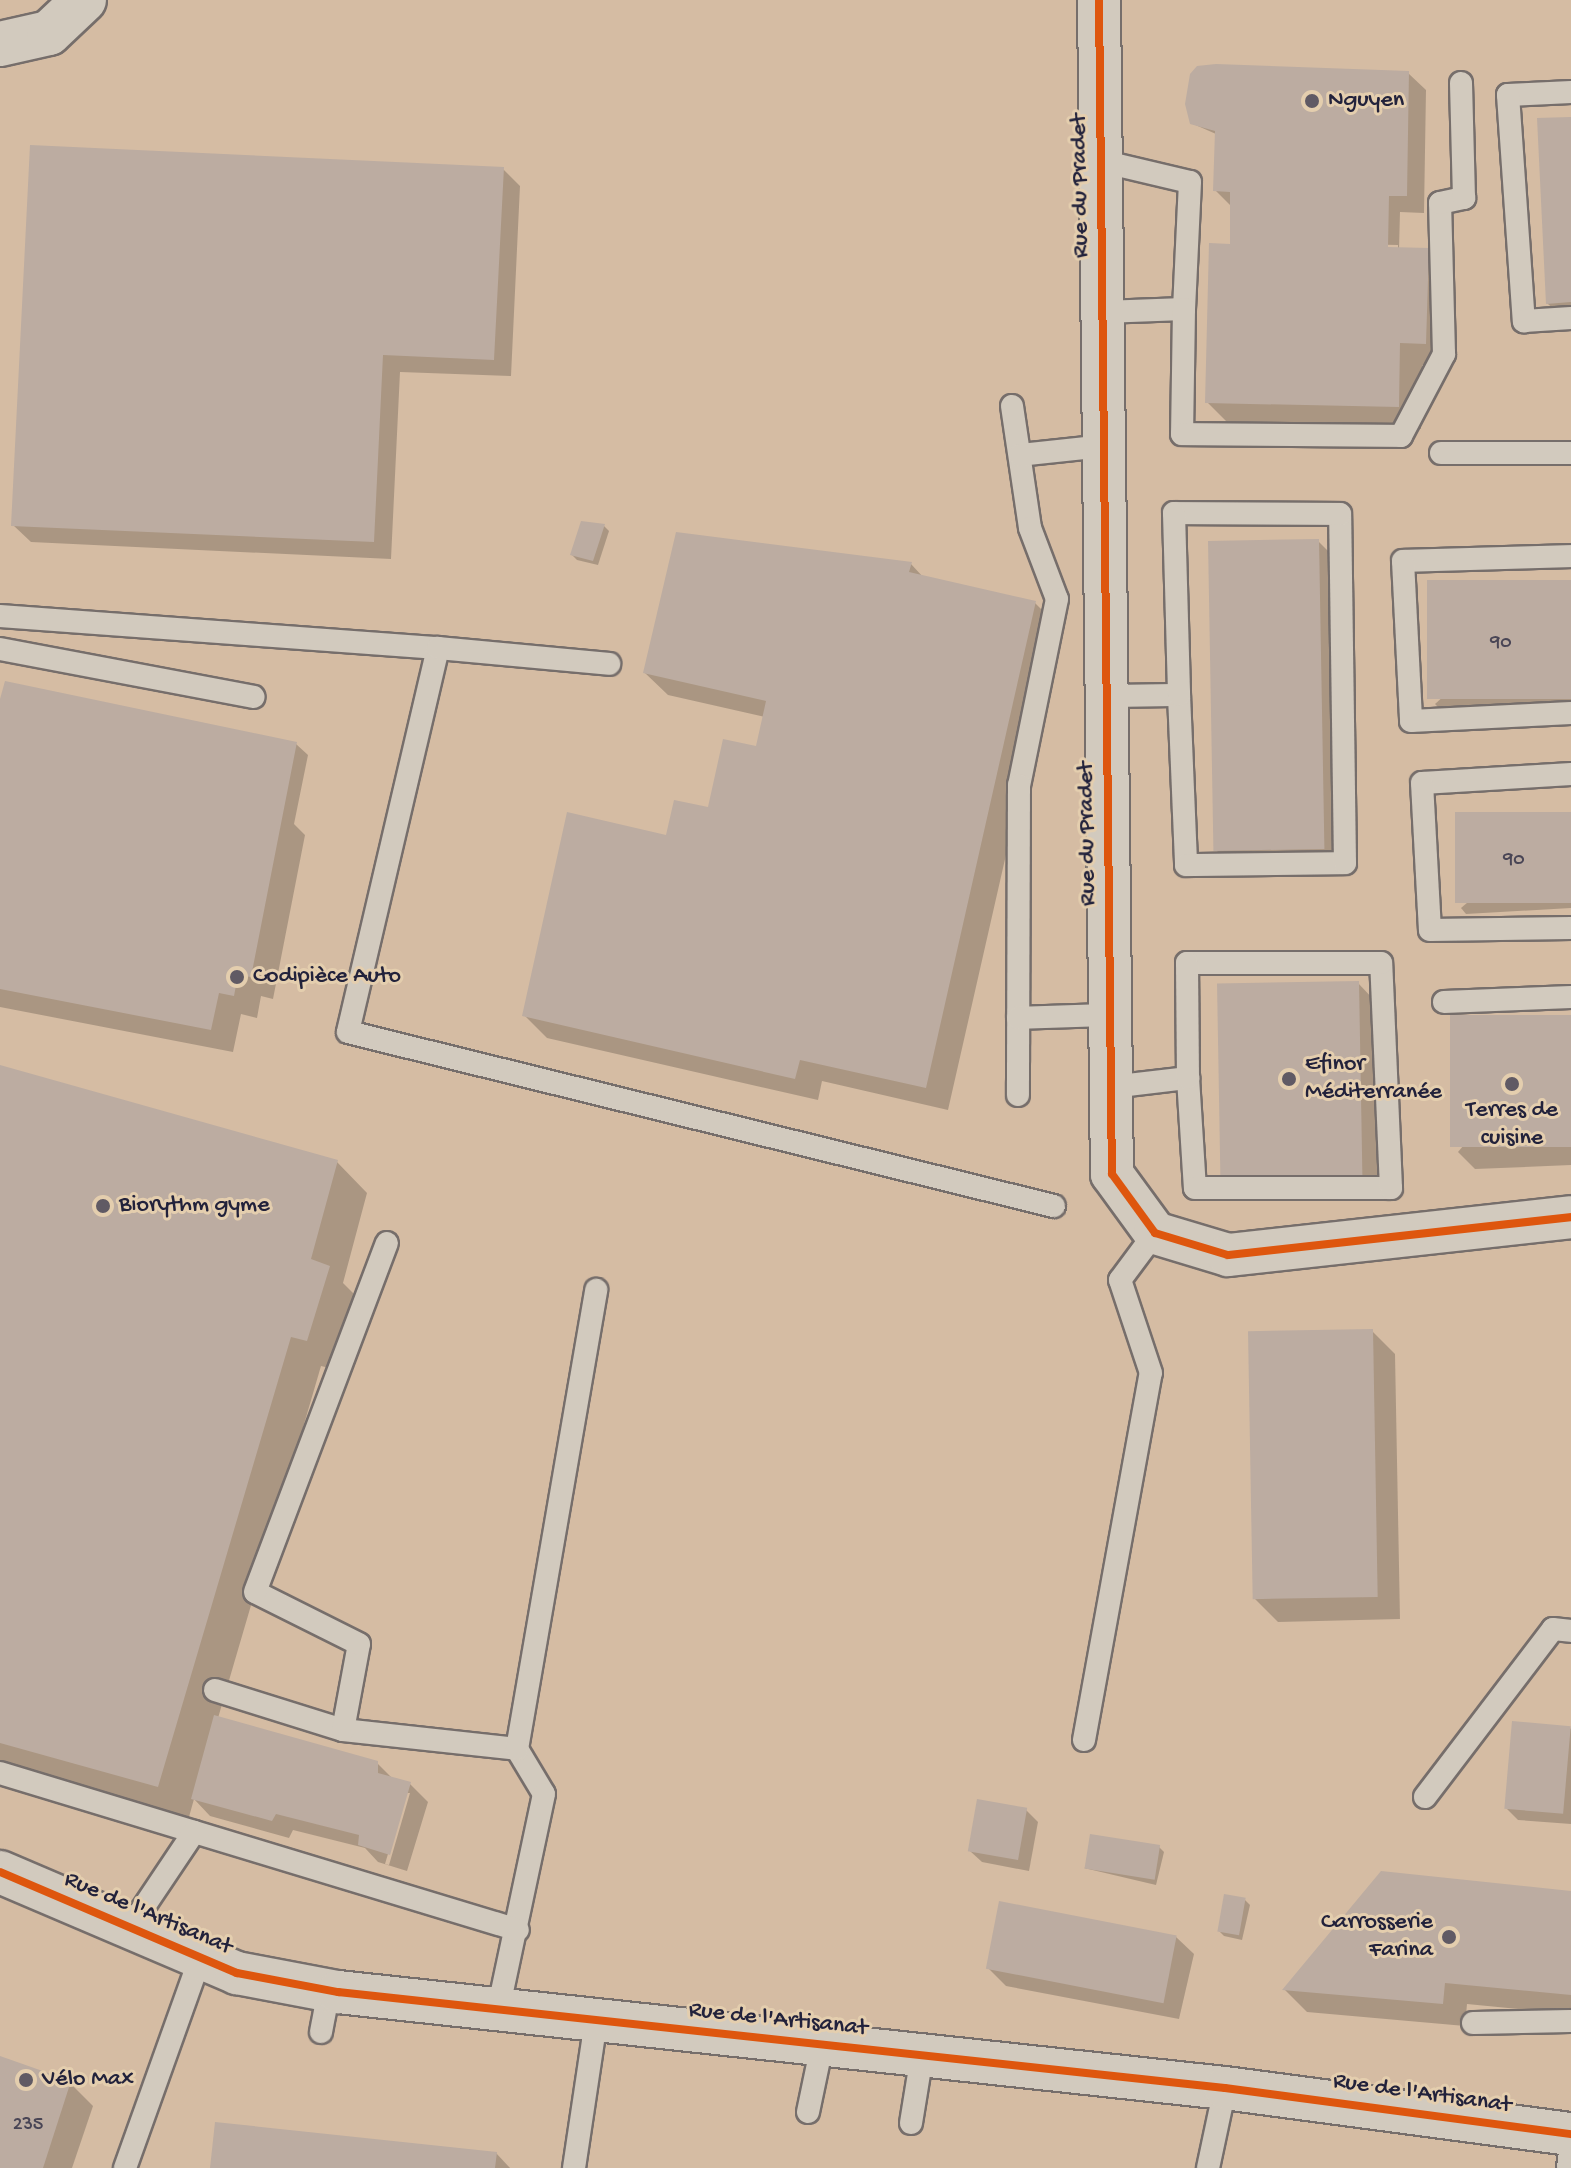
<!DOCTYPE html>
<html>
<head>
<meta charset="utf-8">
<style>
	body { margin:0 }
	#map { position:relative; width:1571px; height:2168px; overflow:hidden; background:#d2c1b0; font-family:"Gochi Hand",sans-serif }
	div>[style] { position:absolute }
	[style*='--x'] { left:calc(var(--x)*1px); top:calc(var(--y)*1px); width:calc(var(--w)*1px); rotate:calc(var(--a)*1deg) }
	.built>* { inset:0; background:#d5bca3; transform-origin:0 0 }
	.shadow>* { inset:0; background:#0003 }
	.building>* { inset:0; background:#bcaca1; transform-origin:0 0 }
	.roads { filter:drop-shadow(2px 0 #766e6b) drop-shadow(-2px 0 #766e6b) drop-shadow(0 2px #766e6b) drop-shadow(0 -2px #766e6b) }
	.lane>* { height:22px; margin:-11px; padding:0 11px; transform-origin:11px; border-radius:11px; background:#d2cabe }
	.street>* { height:42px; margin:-21px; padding:0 21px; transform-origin:21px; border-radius:21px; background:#d2cabe }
	.secondary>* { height:44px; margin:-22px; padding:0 22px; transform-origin:22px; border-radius:22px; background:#d2cabe }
	.cycleway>* { height:8px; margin:-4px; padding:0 4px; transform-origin:4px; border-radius:4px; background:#de560e }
	.dots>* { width:22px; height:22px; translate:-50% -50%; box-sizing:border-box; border:4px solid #e4ceae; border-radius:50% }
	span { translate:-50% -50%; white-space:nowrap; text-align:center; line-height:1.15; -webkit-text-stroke:6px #e4ceae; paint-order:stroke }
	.number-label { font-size:20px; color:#494555 }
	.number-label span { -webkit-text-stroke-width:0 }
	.poi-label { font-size:24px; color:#22223b }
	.left { translate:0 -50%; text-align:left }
	.right { translate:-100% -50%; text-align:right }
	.street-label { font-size:24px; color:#22223b }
</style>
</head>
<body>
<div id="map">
	<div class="built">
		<div style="left:0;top:0;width:1571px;height:2168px"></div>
	</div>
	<div class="shadow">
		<div style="clip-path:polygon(evenodd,1408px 73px,1426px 90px,1424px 213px,1400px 212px,1399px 250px,1428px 250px,1451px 273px,1448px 366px,1422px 365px,1421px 429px,1230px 425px,1207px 402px,1235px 246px,1232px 207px,1215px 190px,1216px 134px,1191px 123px,1408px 73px,1241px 242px,1398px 245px,1398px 249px,1241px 242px)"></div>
		<div style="clip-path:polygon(1571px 119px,1571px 320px,1565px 320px,1547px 303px)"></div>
		<div style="clip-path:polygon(503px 169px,520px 186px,511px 376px,400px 372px,391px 559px,31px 542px,13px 525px)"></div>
		<div style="clip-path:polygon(604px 526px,609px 531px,598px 565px,577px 560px,572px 555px)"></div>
		<div style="clip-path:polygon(1318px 541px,1341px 564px,1346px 871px,1239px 873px,1216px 850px)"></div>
		<div style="clip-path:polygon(911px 564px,924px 578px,1035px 603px,1058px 626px,948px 1110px,822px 1081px,818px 1100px,547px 1038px,524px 1015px,668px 837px,709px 810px,758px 748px,765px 717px,668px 695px,645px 673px)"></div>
		<div style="clip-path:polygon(1571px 582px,1571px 704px,1441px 710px,1435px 704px)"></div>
		<div style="clip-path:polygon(0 708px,296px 744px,308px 755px,294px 824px,305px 835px,273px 999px,261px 996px,257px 1018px,241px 1014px,233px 1052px,0 1007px)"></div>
		<div style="clip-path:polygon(1571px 814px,1571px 908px,1466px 914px,1461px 908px)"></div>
		<div style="clip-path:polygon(1358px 983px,1375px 1001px,1378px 1192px,1239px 1194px,1222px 1176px)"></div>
		<div style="clip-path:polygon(1571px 1017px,1571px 1165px,1475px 1169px,1458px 1152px)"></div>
		<div style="clip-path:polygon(evenodd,0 1067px,337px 1162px,367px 1193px,343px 1283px,359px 1299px,338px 1370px,321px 1366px,218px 1718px,377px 1763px,393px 1779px,410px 1784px,428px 1802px,407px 1871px,378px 1862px,365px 1848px,293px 1830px,289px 1838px,210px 1816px,194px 1799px,189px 1817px,0 1764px,0 1067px,406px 1793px,410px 1793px,389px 1865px,385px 1864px,406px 1793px)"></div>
		<div style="clip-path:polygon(1372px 1331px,1395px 1354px,1400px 1619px,1278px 1622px,1255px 1599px)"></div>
		<div style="clip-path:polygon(1571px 1728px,1571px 1824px,1518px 1820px,1506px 1808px)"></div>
		<div style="clip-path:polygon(1026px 1810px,1038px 1822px,1029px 1871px,982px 1862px,970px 1851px)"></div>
		<div style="clip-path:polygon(1159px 1847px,1164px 1852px,1156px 1885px,1084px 1868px)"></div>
		<div style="clip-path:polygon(1571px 1893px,1571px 2014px,1467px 2004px,1465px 2026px,1307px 2012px,1285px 1990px)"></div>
		<div style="clip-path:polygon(1245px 1900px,1250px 1905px,1242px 1940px,1224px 1936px,1218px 1930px)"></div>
		<div style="clip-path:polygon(1176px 1937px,1194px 1954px,1179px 2019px,1006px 1986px,988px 1968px)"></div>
		<div style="clip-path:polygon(0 2059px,70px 2083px,93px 2106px,72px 2168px,0 2168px)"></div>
		<div style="clip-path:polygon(496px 2153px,510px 2168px,212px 2168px)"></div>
	</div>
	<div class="building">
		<div style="clip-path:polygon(1216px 64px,1409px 71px,1407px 196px,1389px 196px,1388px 247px,1429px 248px,1426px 344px,1400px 343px,1399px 407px,1205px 403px,1209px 243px,1230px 244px,1230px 192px,1213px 191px,1215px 131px,1190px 124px,1185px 104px,1190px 74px,1197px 66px)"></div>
		<div style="clip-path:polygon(1571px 117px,1571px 302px,1546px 304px,1537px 118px)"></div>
		<div style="clip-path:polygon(30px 145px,504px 167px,494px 360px,383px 355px,374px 542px,11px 526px)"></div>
		<div style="clip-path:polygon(581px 521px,605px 524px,593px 561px,570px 555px)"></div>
		<div style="clip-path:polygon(676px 532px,912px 562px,909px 572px,1036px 601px,926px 1088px,800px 1060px,795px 1079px,522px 1016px,567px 812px,666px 835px,674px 800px,708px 807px,723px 739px,756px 746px,766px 701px,643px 673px)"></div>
		<div style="left:1319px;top:539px;width:310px;height:111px;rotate:89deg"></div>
		<div style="left:1571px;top:580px;width:119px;height:144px;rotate:90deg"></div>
		<div style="clip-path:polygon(5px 681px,297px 742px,251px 977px,238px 975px,234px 996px,219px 993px,211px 1030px,0 989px,0 699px)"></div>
		<div style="left:1571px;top:812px;width:91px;height:116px;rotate:90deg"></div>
		<div style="left:1359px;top:981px;width:194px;height:142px;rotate:89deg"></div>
		<div style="left:1571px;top:1015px;width:132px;height:121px;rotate:90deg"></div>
		<div style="clip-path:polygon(0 1065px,338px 1160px,311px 1259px,330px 1266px,307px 1341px,291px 1337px,158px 1787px,0 1743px)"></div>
		<div style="left:1373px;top:1329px;width:268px;height:125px;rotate:89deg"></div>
		<div style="clip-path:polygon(214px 1715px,378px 1761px,378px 1773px,411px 1782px,390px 1855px,358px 1845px,359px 1835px,276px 1814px,272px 1821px,191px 1799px)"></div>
		<div style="left:1512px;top:1721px;width:59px;height:88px;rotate:5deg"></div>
		<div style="left:977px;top:1799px;width:51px;height:53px;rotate:10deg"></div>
		<div style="left:1090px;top:1834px;width:71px;height:35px;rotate:9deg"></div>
		<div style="clip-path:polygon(1381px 1871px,1571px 1891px,1571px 1995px,1445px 1983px,1443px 2004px,1282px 1990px)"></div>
		<div style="left:1224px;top:1894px;width:22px;height:38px;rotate:10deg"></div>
		<div style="left:999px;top:1901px;width:181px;height:69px;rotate:11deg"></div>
		<div style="clip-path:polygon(0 2056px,71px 2081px,43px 2168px,0 2168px)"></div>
		<div style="clip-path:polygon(215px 2122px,497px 2152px,495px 2168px,210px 2168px)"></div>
	</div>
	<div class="roads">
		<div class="lane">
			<div style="--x:1571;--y:92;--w:63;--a:177.3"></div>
			<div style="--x:1508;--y:95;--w:227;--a:86"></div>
			<div style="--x:1524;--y:321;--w:47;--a:-3.7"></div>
			<div style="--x:1101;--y:161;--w:91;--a:13.3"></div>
			<div style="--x:1190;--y:182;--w:127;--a:92.7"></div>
			<div style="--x:1103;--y:312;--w:81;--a:-2.1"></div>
			<div style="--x:1184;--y:309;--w:125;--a:90.9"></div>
			<div style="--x:1182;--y:434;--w:219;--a:0.5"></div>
			<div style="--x:1401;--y:436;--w:93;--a:-62.3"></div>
			<div style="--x:1444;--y:354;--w:151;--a:-91.5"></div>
			<div style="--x:1440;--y:203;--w:25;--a:-12"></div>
			<div style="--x:1464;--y:198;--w:115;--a:-91.5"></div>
			<div style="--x:1012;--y:406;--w:123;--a:81.6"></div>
			<div style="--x:1030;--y:528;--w:76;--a:69.2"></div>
			<div style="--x:1057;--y:599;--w:190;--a:101.5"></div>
			<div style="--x:1019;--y:785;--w:310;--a:90.2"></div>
			<div style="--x:1441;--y:453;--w:130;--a:0"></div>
			<div style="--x:1020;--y:455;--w:84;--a:-6.1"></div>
			<div style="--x:1571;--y:556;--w:168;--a:178.3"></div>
			<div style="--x:1403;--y:561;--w:160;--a:87.1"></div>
			<div style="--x:1411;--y:721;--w:160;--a:-2.9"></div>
			<div style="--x:0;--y:616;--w:439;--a:4.2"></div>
			<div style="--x:438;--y:648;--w:394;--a:103.2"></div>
			<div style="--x:348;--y:1032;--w:727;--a:13.85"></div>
			<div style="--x:438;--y:648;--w:172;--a:5.3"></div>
			<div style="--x:0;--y:649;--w:258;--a:10.7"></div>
			<div style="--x:1107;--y:696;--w:72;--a:-0.8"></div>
			<div style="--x:1179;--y:695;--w:170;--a:87.6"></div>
			<div style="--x:1186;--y:865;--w:159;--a:-0.7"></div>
			<div style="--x:1345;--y:863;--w:349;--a:-90.8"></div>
			<div style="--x:1340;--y:514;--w:166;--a:-179.7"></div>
			<div style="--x:1174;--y:513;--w:182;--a:88.4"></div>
			<div style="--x:1571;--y:774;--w:149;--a:176.5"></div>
			<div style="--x:1422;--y:783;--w:147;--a:86.9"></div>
			<div style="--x:1430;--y:930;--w:141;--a:-0.8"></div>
			<div style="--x:1444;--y:1002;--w:127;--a:-2.3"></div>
			<div style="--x:1018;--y:1018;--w:92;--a:-1.9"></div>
			<div style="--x:1111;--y:1087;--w:78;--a:-6.7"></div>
			<div style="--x:1188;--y:1078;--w:110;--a:86.4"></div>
			<div style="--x:1195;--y:1188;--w:196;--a:0"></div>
			<div style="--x:1391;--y:1188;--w:225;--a:-92.5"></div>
			<div style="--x:1381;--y:963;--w:194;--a:180"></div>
			<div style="--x:1187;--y:963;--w:115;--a:89.5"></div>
			<div style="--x:215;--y:1690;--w:134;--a:17.4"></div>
			<div style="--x:343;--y:1730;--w:175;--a:6.2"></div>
			<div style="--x:517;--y:1749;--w:52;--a:59"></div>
			<div style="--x:544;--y:1794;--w:221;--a:102"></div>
			<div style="--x:343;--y:1730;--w:87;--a:-79.5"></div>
			<div style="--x:359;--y:1644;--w:116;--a:-153.4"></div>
			<div style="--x:255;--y:1592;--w:373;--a:-69.3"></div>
			<div style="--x:1084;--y:1740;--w:373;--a:-79.7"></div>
			<div style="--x:1151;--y:1373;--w:98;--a:-108.4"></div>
			<div style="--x:1120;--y:1280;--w:59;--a:-53.3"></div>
			<div style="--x:517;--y:1749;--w:466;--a:-80.2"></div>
			<div style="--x:0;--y:1773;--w:541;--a:16.86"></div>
			<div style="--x:1425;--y:1797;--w:211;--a:-52.7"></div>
			<div style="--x:1553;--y:1629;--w:18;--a:6"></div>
			<div style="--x:129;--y:1929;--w:117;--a:-56.2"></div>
			<div style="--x:1473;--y:2023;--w:98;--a:-1.2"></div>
			<div style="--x:321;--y:2032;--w:43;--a:-79.2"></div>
			<div style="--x:808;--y:2112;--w:68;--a:-78.2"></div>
			<div style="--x:911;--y:2123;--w:69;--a:-80.8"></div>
			<div style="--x:125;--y:2168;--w:223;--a:-70.3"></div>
			<div style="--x:574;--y:2168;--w:150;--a:-81.5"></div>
			<div style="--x:1208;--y:2168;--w:82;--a:-78"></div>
			<div style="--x:1568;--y:2168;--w:23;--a:-83"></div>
		</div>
		<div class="street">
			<div style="--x:1099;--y:0;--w:1174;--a:89.37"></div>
			<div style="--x:1112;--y:1174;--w:73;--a:53.9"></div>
			<div style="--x:1155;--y:1233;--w:76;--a:16.8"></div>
			<div style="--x:1228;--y:1255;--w:345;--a:-6.3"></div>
			<div style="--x:0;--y:1872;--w:258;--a:23.1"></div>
			<div style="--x:237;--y:1973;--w:103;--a:10.7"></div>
			<div style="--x:338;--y:1992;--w:892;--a:6.18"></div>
			<div style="--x:1225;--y:2088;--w:349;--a:7.6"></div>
		</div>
		<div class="secondary">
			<div style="--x:0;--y:44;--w:50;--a:-12.7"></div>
			<div style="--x:49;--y:33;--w:48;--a:-43.3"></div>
		</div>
	</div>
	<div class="cycleway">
		<div style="--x:1099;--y:0;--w:1174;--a:89.37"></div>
		<div style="--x:1112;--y:1174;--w:73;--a:53.9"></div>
		<div style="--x:1155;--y:1233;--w:76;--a:16.8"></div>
		<div style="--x:1228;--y:1255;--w:345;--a:-6.3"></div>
		<div style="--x:0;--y:1872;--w:258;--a:23.1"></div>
		<div style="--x:237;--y:1973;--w:103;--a:10.7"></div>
		<div style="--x:338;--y:1992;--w:892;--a:6.18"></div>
		<div style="--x:1225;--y:2088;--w:349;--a:7.6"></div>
	</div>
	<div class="dots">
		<div style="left:1312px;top:101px;background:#605a64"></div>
		<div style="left:237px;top:977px;background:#605a64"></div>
		<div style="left:1289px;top:1079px;background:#605a64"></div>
		<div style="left:1512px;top:1084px;background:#605a64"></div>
		<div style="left:103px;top:1206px;background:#605a64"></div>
		<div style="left:1449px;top:1937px;background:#605a64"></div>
		<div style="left:26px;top:2080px;background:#605a64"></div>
	</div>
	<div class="number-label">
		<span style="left:1501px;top:643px">90</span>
		<span style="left:1514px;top:860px">90</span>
		<span style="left:28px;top:2125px">235</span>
	</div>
	<div class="poi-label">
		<span class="left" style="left:1328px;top:101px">Nguyen</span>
		<span class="left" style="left:253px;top:977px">Codipièce Auto</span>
		<span class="left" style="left:1305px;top:1079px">Efinor<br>Méditerranée</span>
		<span style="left:1512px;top:1125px">Terres de<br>cuisine</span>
		<span class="left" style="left:119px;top:1206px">Biorythm gyme</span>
		<span class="right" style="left:1433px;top:1937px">Carrosserie<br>Farina</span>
		<span class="left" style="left:42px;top:2080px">Vélo Max</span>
	</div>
	<div class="street-label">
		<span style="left:1081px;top:186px;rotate:-91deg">Rue du Pradet</span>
		<span style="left:1088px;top:834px;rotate:-91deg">Rue du Pradet</span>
		<span style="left:148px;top:1914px;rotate:23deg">Rue de l'Artisanat</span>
		<span style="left:778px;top:2020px;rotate:6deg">Rue de l'Artisanat</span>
		<span style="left:1422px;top:2094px;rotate:8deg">Rue de l'Artisanat</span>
	</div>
</div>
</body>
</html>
